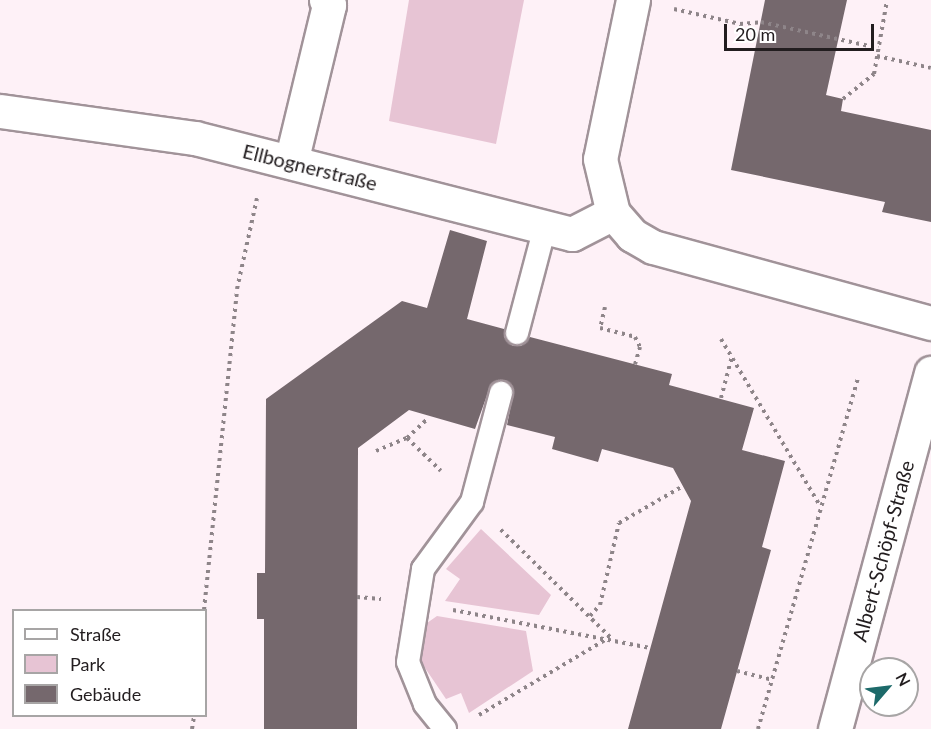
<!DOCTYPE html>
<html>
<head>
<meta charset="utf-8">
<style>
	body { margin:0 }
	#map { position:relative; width:931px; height:729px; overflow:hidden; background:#fef1f7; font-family:Lato,sans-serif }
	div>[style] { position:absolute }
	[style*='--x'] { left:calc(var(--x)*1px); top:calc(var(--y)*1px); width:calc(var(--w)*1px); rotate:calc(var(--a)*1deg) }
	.green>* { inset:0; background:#e7c4d4 }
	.building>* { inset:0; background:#75686d }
	.path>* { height:4px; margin-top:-2px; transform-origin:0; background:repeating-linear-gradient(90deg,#8e8589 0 3px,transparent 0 7.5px) }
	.roads { filter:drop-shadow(2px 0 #a19399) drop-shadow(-2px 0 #a19399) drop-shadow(0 2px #a19399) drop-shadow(0 -2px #a19399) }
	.lane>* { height:22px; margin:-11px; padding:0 11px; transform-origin:11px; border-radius:11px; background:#fff }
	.street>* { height:33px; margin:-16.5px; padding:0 16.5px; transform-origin:16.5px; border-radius:16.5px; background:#fff }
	span { translate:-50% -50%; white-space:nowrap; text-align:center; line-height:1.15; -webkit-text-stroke:6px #fff; paint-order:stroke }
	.street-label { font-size:20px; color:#221d1f }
	.legend { position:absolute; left:12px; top:609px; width:195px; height:108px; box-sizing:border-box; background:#fff; border:2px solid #a7a5a5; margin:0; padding:8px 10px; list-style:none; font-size:18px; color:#221d1f }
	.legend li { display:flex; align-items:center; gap:12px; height:30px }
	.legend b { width:30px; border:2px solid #a7a5a5 }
	.north { position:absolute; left:859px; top:657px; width:60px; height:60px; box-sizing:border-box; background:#fff; border:2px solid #a7a5a5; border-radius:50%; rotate:62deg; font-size:16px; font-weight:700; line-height:24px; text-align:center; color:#221d1f }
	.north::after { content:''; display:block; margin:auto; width:21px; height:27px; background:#1d6a6a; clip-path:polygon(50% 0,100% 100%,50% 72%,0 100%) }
	.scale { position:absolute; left:724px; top:24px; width:150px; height:27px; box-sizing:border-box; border:3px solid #221d1f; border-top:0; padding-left:8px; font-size:18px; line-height:21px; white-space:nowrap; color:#221d1f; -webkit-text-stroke:4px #fff; paint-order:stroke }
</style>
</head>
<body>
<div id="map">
	<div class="green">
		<div style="clip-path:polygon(409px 0,524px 0,496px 144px,389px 121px)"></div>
		<div style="clip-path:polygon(481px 529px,551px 595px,539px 615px,445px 601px,460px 579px,446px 569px)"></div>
		<div style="clip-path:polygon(437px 616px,526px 631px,533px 671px,469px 713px,461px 693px,446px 699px,421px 662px,427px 623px)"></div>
	</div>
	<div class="building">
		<div style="clip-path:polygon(765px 0,847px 0,826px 95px,843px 99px,841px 111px,931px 130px,931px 222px,882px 212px,885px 202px,731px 170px)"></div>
		<div style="clip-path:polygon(450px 230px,487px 241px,467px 319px,504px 329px,504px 337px,513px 346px,521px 346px,530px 337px,672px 374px,669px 385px,754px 408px,742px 450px,785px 461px,762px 547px,771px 550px,721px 729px,628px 729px,691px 501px,673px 468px,602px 449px,598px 462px,552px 449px,555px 437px,507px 425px,514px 390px,504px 380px,491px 384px,475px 429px,409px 410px,358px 448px,357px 729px,264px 729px,264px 619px,257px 619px,257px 573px,265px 573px,266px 399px,402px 301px,427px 308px)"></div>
	</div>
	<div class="path">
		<div style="--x:674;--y:9;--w:68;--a:12.8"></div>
		<div style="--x:740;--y:24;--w:21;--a:-5"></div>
		<div style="--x:761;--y:22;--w:120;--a:12.5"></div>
		<div style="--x:877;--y:56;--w:55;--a:12.5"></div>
		<div style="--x:843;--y:99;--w:40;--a:-39"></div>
		<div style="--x:874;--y:74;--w:75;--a:-80"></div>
		<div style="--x:605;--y:307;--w:22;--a:103"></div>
		<div style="--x:600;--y:328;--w:36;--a:14"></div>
		<div style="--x:635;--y:337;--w:11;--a:63"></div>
		<div style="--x:640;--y:347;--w:18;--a:106"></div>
		<div style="--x:721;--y:339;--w:194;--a:59.3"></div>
		<div style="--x:721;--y:398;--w:43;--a:-75.3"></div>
		<div style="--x:407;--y:438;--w:47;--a:44.1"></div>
		<div style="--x:376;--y:451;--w:34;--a:-23"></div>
		<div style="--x:407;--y:438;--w:26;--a:-43"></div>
		<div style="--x:357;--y:597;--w:24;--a:5"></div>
		<div style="--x:204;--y:610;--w:323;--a:-84.1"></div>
		<div style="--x:237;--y:289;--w:93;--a:-77.6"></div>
		<div style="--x:453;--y:610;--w:201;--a:10.9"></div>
		<div style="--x:590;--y:616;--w:15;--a:-48"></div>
		<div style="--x:600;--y:605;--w:84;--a:-77"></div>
		<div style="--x:619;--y:523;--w:74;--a:-30"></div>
		<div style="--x:737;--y:671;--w:36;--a:14"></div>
		<div style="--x:479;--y:715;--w:152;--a:-30.8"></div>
		<div style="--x:610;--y:637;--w:154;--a:-135.5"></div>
		<div style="--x:192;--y:729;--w:13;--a:-81"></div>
		<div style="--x:758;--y:729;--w:366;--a:-74.1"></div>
	</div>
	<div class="roads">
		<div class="lane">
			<div style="--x:517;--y:333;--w:110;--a:-75.2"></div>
			<div style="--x:445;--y:729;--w:32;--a:-129"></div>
			<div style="--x:425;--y:704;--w:45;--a:-112"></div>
			<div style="--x:408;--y:662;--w:94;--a:-80.8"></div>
			<div style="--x:423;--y:569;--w:83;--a:-53.8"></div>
			<div style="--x:472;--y:502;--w:113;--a:-75.1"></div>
		</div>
		<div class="street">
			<div style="--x:633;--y:0;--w:162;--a:101.7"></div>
			<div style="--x:600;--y:159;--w:56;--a:76.5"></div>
			<div style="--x:613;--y:213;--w:29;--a:49"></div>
			<div style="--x:632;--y:235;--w:24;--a:30"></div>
			<div style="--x:653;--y:247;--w:288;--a:15.3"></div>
			<div style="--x:0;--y:111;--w:197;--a:7.9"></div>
			<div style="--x:195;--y:138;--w:389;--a:14.3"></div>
			<div style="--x:572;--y:234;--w:46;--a:-27.1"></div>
			<div style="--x:291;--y:162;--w:162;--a:-76.4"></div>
			<div style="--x:329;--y:5;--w:6;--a:-121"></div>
			<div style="--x:835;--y:729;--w:369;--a:-74.9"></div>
		</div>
	</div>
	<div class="street-label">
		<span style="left:310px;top:167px;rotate:14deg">Ellbognerstraße</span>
		<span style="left:883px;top:551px;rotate:-75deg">Albert-Schöpf-Straße</span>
	</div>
	<ul class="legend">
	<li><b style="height:8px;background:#fff"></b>Straße</li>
	<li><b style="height:16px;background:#e7c4d4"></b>Park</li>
	<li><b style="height:16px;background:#75686d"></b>Gebäude</li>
	</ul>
	<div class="north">N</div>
	<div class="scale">20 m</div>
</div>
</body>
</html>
